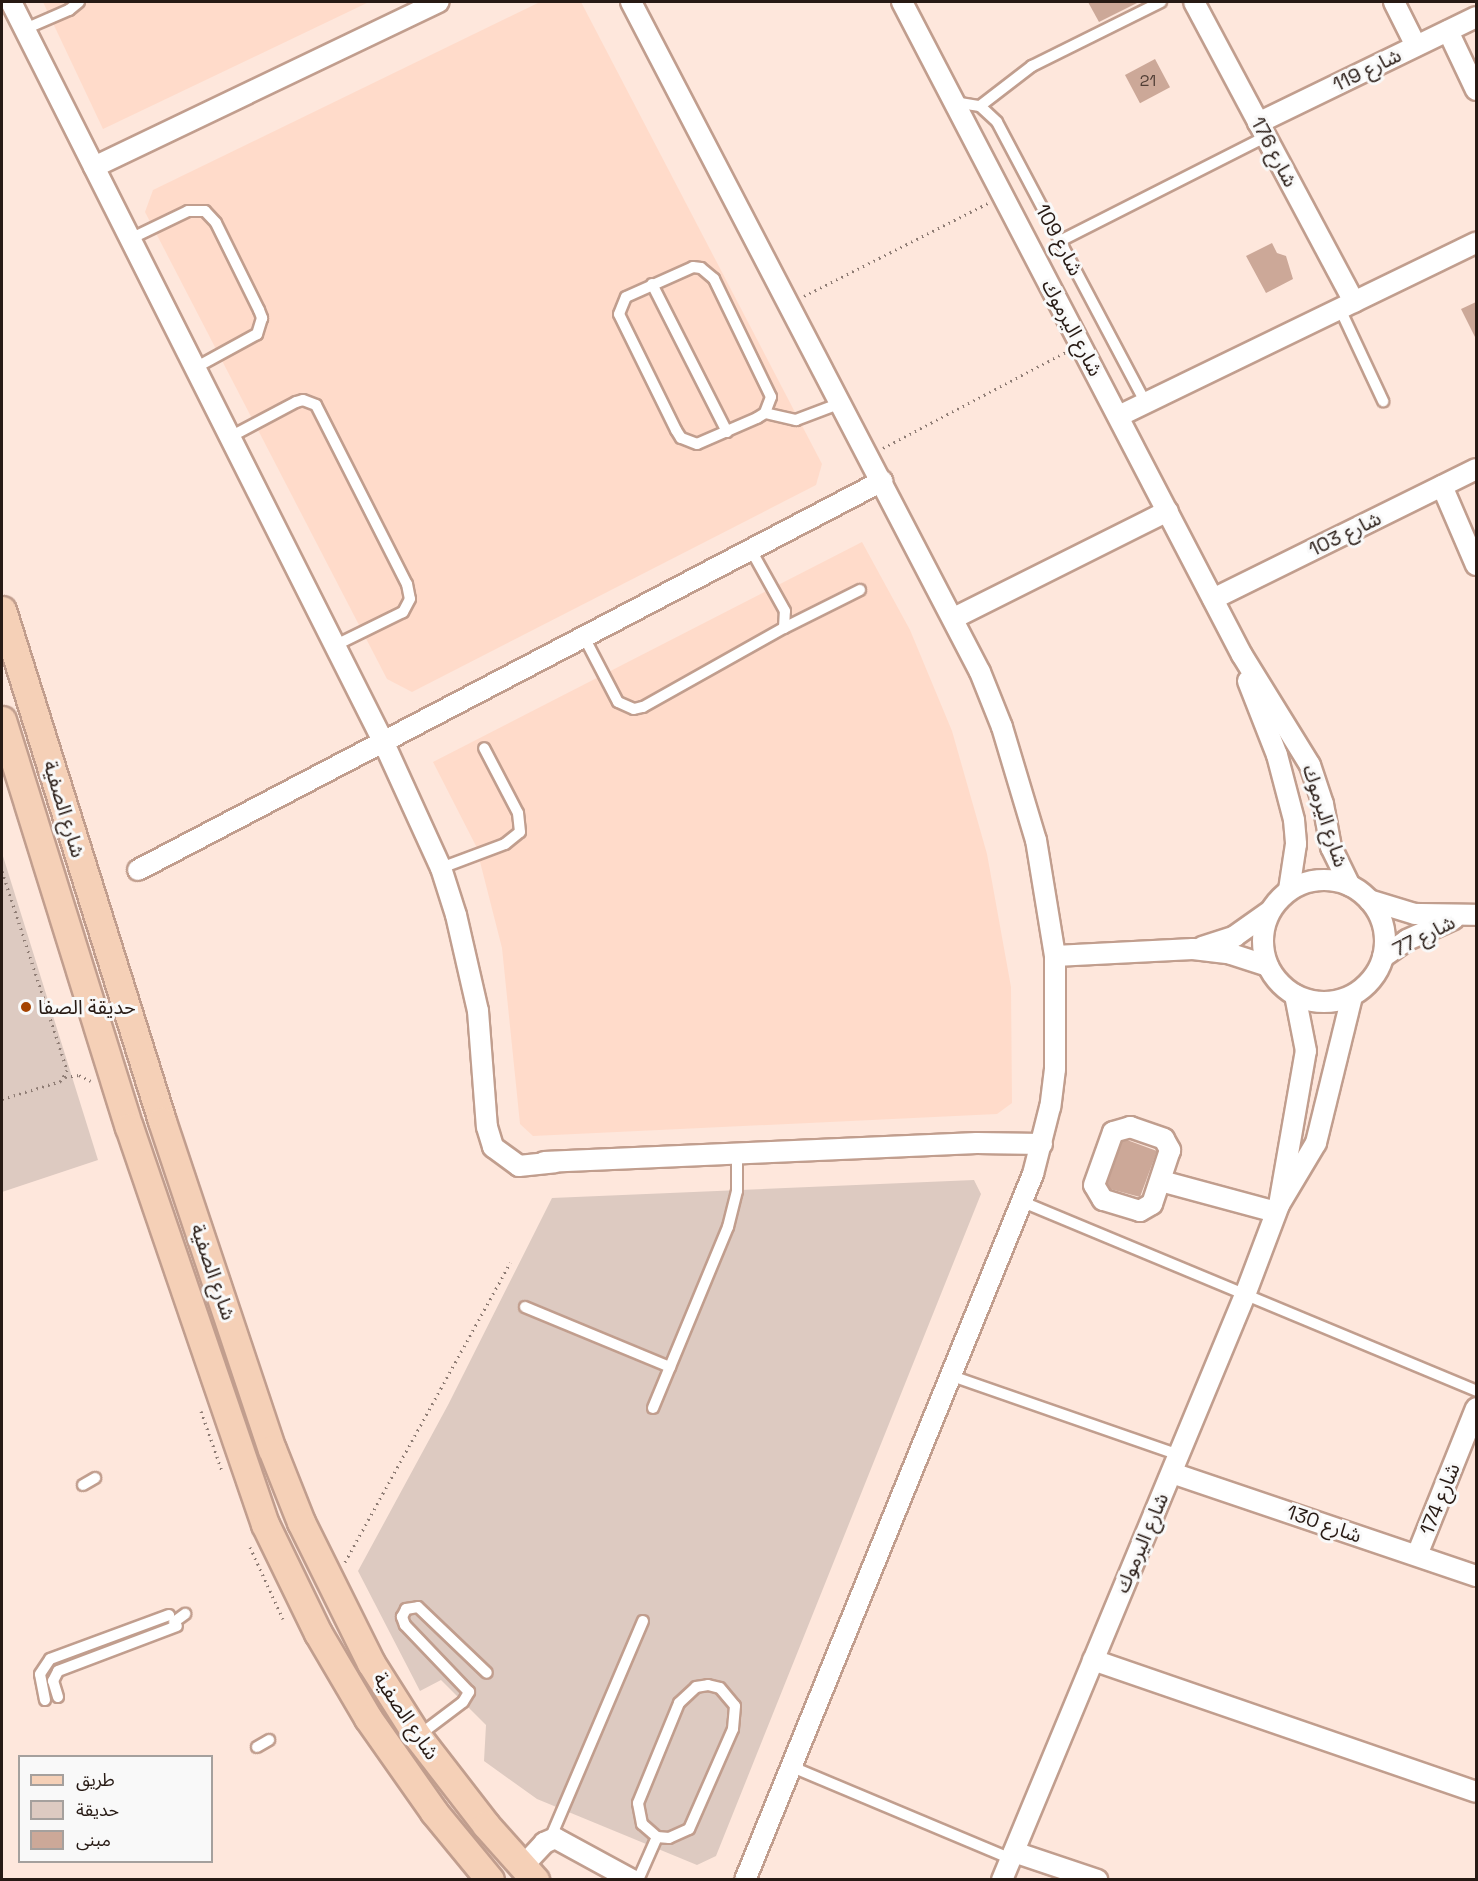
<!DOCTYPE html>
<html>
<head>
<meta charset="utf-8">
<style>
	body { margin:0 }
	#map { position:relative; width:1478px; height:1881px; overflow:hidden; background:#fee7dc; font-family:"Space Grotesk","Noto Sans Arabic",sans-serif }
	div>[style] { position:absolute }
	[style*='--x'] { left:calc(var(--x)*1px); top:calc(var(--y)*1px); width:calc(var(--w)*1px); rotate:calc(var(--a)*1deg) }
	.built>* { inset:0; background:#ffdbca }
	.green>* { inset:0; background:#ddcac1 }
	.building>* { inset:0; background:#cca898; transform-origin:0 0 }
	.path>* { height:3px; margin-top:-1.5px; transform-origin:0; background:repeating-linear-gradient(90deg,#8e7c74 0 1.5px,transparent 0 6px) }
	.roads { filter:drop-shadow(2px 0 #c19e8e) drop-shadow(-2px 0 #c19e8e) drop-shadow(0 2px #c19e8e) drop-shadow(0 -2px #c19e8e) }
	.service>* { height:10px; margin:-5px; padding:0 5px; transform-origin:5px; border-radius:5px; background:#fff }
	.minor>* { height:20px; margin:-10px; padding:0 10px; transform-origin:10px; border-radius:10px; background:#fff }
	.minor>.ring { margin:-10px; padding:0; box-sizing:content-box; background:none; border:20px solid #fff; border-radius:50% }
	.secondary>* { height:27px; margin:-13.5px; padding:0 13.5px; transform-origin:13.5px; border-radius:13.5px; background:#f5d0b7 }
	.dots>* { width:16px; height:16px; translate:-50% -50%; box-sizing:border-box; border:3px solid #f9f9f9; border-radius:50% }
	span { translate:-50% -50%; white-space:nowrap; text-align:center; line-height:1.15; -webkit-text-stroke:6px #f9f9f9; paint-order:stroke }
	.number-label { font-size:16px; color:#503e35 }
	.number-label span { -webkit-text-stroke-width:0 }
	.street-label { font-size:20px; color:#271a14 }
	.poi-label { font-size:20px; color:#271a14 }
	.left { translate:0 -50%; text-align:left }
	.frame { position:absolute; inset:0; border:3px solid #271a14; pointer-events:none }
	.legend { position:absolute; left:18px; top:1755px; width:195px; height:108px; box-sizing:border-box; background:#f9f9f9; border:2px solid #a5a09d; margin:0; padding:8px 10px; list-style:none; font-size:18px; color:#271a14 }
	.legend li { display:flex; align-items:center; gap:12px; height:30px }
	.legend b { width:30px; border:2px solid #a5a09d }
</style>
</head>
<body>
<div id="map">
	<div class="built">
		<div style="clip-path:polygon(43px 2px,369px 2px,103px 129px)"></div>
		<div style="clip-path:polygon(540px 2px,581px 2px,822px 464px,816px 485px,412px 692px,387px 679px,145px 212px,153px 190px)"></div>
		<div style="clip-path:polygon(862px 542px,910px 630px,952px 731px,987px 854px,1011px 987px,1012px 1103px,997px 1114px,533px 1136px,520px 1124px,502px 948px,476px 846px,433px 762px)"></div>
	</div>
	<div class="green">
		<div style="clip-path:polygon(2px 853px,98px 1160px,2px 1192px)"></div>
		<div style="clip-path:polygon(974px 1180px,981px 1194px,716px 1856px,697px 1865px,537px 1799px,484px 1761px,486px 1725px,441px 1680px,420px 1691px,358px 1571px,448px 1405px,552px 1198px)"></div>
	</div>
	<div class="building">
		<div style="clip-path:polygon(1088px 2px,1139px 2px,1099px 22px)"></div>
		<div style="left:1155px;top:59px;width:32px;height:34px;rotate:62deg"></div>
		<div style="clip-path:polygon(1272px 243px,1277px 253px,1286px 256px,1293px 279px,1266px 293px,1246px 256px)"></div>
		<div style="clip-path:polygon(1476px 302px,1476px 339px,1461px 309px)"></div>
		<div style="clip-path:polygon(1127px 1140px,1157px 1151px,1140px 1197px,1110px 1189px,1107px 1184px,1122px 1142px)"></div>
	</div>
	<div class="path">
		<div style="--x:804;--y:296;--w:206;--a:-26.8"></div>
		<div style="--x:883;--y:448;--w:207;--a:-27.7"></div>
		<div style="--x:2;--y:871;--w:209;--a:71.9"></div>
		<div style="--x:67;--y:1070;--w:13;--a:119"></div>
		<div style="--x:61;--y:1081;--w:62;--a:163"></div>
		<div style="--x:65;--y:1077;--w:14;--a:-8"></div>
		<div style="--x:79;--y:1075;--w:13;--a:27"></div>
		<div style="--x:201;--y:1411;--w:64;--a:70.7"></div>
		<div style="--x:250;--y:1547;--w:79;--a:65.4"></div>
		<div style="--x:345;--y:1562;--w:342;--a:-61.1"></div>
	</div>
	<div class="roads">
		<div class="service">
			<div style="--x:25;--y:29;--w:48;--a:-23.4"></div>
			<div style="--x:69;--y:10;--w:13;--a:-39"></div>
			<div style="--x:954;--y:102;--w:26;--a:9"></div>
			<div style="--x:980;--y:106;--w:23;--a:43"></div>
			<div style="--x:997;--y:122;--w:318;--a:62.1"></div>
			<div style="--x:980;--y:106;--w:66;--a:-37.6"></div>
			<div style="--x:1032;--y:66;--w:144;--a:-26.4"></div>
			<div style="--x:130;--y:239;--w:64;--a:-25.8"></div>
			<div style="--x:188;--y:211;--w:17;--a:0"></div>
			<div style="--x:205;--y:211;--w:16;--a:47"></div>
			<div style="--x:216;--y:223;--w:97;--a:63.7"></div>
			<div style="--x:259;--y:310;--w:9;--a:69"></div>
			<div style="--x:262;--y:318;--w:17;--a:107"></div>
			<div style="--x:257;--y:334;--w:71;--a:151.3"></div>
			<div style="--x:1060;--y:241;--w:230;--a:-26.9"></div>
			<div style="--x:693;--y:267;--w:8;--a:7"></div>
			<div style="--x:701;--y:268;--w:17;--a:40"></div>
			<div style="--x:714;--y:279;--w:131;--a:64.2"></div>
			<div style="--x:771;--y:397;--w:17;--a:111"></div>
			<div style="--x:765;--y:413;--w:9;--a:148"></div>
			<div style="--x:757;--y:418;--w:65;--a:156.6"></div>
			<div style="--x:697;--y:444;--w:17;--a:-159"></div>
			<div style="--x:681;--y:438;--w:9;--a:-122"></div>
			<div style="--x:676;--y:430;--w:129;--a:-116.2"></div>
			<div style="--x:619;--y:314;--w:18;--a:-68"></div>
			<div style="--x:626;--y:297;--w:73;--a:-24.1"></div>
			<div style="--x:652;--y:284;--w:166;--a:63.1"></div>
			<div style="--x:1340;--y:309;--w:102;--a:64.9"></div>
			<div style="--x:765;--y:413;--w:32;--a:13"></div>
			<div style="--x:796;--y:420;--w:48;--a:-20.7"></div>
			<div style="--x:230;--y:437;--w:75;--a:-27.9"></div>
			<div style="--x:296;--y:402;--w:7;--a:-16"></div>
			<div style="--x:303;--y:400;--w:14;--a:21"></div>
			<div style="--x:316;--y:405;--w:201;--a:63.1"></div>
			<div style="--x:407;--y:584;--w:15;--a:79"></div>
			<div style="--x:410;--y:599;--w:15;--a:118"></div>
			<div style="--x:403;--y:612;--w:77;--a:153.8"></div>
			<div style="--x:784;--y:628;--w:85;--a:-26.6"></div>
			<div style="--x:584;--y:637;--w:73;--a:62.4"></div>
			<div style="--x:618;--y:702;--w:17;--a:24"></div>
			<div style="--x:634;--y:709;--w:9;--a:-13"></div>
			<div style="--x:643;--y:707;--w:162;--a:-29.3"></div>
			<div style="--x:784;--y:628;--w:17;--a:-87"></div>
			<div style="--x:785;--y:611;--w:70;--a:-119.1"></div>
			<div style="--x:441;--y:868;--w:68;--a:-20.6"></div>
			<div style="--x:505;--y:844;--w:19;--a:-39"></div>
			<div style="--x:520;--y:832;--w:19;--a:-96"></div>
			<div style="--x:518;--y:813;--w:73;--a:-117.6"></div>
			<div style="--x:1023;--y:1202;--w:491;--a:22.6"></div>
			<div style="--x:525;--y:1307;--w:157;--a:22.5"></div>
			<div style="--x:952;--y:1376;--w:240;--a:19.2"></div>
			<div style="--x:653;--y:1408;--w:196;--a:-67.5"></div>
			<div style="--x:728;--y:1227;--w:37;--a:-76"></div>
			<div style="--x:737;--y:1191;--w:37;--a:-90"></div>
			<div style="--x:83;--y:1485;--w:14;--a:-30"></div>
			<div style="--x:174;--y:1622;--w:14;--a:-36"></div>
			<div style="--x:708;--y:1685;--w:12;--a:14"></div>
			<div style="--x:720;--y:1688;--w:23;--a:50"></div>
			<div style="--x:735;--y:1706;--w:23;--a:95"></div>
			<div style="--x:733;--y:1729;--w:109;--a:113.7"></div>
			<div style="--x:689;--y:1829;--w:22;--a:156"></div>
			<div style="--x:669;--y:1838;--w:12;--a:-175"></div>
			<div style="--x:657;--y:1837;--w:20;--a:-139"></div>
			<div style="--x:642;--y:1824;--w:21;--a:-101"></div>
			<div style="--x:638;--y:1803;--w:108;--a:-67.7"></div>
			<div style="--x:679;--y:1703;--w:23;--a:-43"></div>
			<div style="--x:696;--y:1687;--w:12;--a:-9"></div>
			<div style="--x:58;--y:1697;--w:17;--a:-107"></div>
			<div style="--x:53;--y:1681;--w:11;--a:-63"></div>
			<div style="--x:58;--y:1671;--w:127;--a:-20.7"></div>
			<div style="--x:45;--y:1700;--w:26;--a:-101"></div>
			<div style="--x:40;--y:1674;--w:18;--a:-56"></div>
			<div style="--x:50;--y:1659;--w:127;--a:-20.3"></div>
			<div style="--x:418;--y:1736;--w:56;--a:-37.1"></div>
			<div style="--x:463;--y:1702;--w:12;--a:-59"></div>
			<div style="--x:469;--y:1692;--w:93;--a:-133.7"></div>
			<div style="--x:405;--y:1625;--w:9;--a:-111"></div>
			<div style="--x:402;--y:1617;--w:9;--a:-63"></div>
			<div style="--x:406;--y:1609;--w:12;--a:-9"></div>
			<div style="--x:418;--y:1607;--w:95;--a:43.7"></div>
			<div style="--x:257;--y:1747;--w:14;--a:-30"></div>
			<div style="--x:790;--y:1766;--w:240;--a:22.8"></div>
			<div style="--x:550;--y:1839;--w:237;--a:-66.9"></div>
			<div style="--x:638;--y:1880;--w:47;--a:-66.2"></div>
		</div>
		<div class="minor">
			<div style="--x:11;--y:2;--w:827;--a:63.28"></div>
			<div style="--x:383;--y:741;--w:140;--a:65.5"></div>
			<div style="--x:441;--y:868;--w:49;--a:72.3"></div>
			<div style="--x:456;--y:915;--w:98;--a:77.1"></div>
			<div style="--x:478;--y:1011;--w:116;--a:85.6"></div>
			<div style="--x:487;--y:1127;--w:21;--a:73"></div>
			<div style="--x:493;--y:1147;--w:32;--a:36"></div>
			<div style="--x:519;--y:1166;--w:36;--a:-6"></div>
			<div style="--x:631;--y:2;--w:755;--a:62.49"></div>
			<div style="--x:980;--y:672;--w:59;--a:68.2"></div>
			<div style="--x:1002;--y:727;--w:118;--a:73.3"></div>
			<div style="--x:1036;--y:840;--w:118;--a:80.7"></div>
			<div style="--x:1055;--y:956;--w:113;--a:90"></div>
			<div style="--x:1055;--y:1069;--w:38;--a:97"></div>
			<div style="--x:1050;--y:1107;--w:69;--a:104.2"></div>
			<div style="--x:1033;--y:1174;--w:762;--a:112.19"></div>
			<div style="--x:902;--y:2;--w:736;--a:62.5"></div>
			<div style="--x:1242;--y:655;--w:129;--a:58.3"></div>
			<div style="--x:1310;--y:765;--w:41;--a:71.6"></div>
			<div style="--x:1323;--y:804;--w:44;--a:79.5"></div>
			<div style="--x:1331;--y:847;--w:43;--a:64"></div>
			<div style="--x:1194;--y:2;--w:340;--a:61.9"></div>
			<div style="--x:1394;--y:2;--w:49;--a:63.4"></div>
			<div style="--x:1448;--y:31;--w:65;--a:64.6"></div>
			<div style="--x:1258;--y:123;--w:242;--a:-25.9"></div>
			<div style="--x:94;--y:167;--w:382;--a:-25.6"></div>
			<div style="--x:1119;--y:416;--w:397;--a:-25.9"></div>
			<div style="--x:1442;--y:486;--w:86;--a:66.7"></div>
			<div style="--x:1213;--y:599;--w:293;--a:-26.3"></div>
			<div style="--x:954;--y:618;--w:239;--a:-26.6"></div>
			<div style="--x:1248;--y:681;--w:79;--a:68.6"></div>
			<div style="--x:1277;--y:755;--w:67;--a:75.3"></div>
			<div style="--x:1294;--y:820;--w:24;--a:85"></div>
			<div style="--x:1296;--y:844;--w:47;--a:98.7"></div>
			<div style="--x:138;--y:870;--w:840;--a:-27.6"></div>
			<div class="ring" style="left:1263px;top:880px;width:102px;height:102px"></div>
			<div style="--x:1369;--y:900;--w:48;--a:16.9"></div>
			<div style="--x:1415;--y:914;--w:61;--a:0.9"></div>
			<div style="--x:1202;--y:947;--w:35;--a:-18"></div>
			<div style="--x:1235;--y:936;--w:43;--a:-35.5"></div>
			<div style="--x:1055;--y:956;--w:138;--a:-2.9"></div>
			<div style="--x:1193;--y:949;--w:38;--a:7"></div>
			<div style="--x:1231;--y:954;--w:39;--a:18"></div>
			<div style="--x:1383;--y:957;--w:29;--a:-35"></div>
			<div style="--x:1407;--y:940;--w:51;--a:-24.1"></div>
			<div style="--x:1130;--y:1127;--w:36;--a:19"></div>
			<div style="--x:1164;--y:1139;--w:13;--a:61"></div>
			<div style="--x:1170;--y:1150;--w:57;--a:108.4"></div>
			<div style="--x:1152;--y:1204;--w:14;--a:150"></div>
			<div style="--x:1140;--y:1211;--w:39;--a:-163"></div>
			<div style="--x:1103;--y:1200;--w:17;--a:-121"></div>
			<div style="--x:1094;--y:1185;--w:56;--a:-70.3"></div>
			<div style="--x:1113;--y:1132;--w:18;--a:-16"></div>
			<div style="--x:544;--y:1162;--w:433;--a:-2.5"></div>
			<div style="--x:977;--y:1143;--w:65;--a:0.9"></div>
			<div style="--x:1161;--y:1181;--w:119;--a:15.1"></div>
			<div style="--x:1279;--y:1205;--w:156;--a:-80.1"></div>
			<div style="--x:1306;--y:1051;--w:57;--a:-101.1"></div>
			<div style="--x:1172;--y:1473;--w:321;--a:18.7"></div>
			<div style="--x:1417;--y:1555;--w:158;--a:-68.1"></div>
			<div style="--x:1093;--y:1660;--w:405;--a:19"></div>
			<div style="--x:1014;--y:1852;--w:88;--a:18.6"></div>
			<div style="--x:522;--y:1867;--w:33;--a:-47"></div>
			<div style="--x:544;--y:1843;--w:12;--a:-24"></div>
			<div style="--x:555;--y:1838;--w:88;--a:28.6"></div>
			<div style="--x:1002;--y:1880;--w:633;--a:-67.44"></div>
			<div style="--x:1245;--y:1295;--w:96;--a:-69.3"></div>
			<div style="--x:1279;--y:1205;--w:72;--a:-59.2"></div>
			<div style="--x:1316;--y:1143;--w:151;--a:-76.2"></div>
		</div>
		<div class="secondary">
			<div style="--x:2;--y:610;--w:535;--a:72.61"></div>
			<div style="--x:162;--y:1121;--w:346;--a:71.5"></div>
			<div style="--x:272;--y:1449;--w:79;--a:68.3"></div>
			<div style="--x:301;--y:1522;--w:157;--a:63.6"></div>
			<div style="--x:371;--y:1663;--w:88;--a:57.6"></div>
			<div style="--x:418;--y:1737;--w:111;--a:52.3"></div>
			<div style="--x:486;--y:1825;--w:74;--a:48.3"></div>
			<div style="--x:2;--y:720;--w:426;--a:72.7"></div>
			<div style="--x:129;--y:1127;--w:420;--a:71.1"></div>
			<div style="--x:265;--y:1524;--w:121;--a:64.1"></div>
			<div style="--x:318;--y:1633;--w:99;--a:59.5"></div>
			<div style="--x:368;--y:1718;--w:115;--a:54.9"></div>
			<div style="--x:434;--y:1812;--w:88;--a:50.5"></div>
		</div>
	</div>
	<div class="dots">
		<div style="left:26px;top:1007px;background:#a54300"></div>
	</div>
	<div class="number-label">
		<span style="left:1148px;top:81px">21</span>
	</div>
	<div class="street-label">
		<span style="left:1367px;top:70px;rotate:-26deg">شارع 119</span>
		<span style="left:1274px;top:152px;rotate:62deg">شارع 176</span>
		<span style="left:1059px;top:240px;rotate:62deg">شارع 109</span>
		<span style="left:1072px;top:328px;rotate:62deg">شارع اليرموك</span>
		<span style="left:1345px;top:534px;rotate:-26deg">شارع 103</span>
		<span style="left:64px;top:809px;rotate:73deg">شارع الصفية</span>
		<span style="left:1325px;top:816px;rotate:72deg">شارع اليرموك</span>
		<span style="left:1424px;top:936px;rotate:-27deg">شارع 77</span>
		<span style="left:213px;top:1272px;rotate:71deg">شارع الصفية</span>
		<span style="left:1440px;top:1499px;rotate:-68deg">شارع 174</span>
		<span style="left:1324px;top:1524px;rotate:19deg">شارع 130</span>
		<span style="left:1142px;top:1543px;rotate:-67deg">شارع اليرموك</span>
		<span style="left:406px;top:1716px;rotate:56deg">شارع الصفية</span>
	</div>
	<div class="poi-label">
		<span class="left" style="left:38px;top:1007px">حديقة الصفا</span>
	</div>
	<div class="frame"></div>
	<ul class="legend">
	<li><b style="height:8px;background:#f5d0b7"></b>طريق</li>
	<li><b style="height:16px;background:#ddcac1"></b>حديقة</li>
	<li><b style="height:16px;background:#cca898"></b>مبنى</li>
	</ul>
</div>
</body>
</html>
